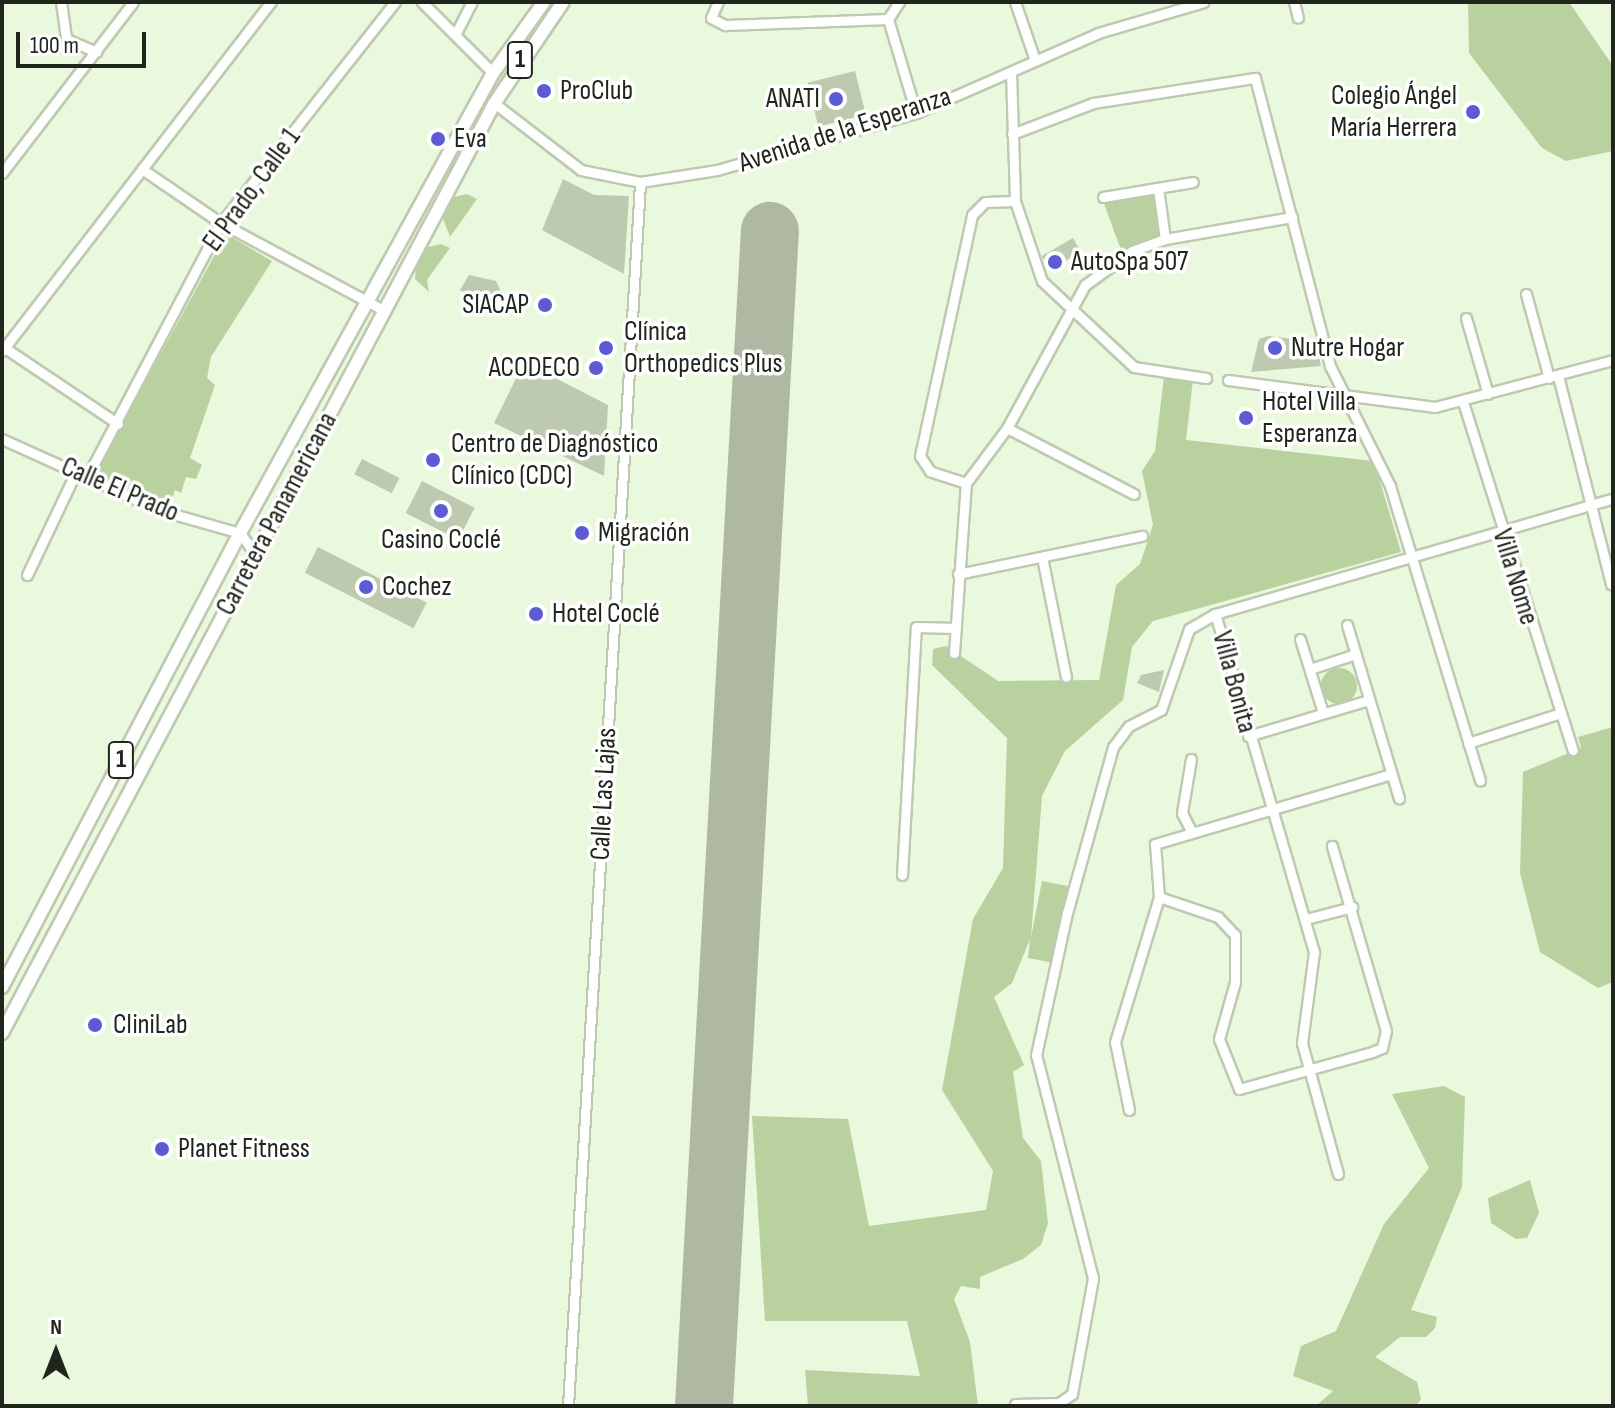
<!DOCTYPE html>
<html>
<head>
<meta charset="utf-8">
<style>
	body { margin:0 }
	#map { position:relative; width:1615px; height:1408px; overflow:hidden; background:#eaf8dd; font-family:"Sofia Sans Condensed",sans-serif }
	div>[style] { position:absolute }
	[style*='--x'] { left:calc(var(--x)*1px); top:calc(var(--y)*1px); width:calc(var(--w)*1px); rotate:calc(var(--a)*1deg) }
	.green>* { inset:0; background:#b8d19f }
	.round { border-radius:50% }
	.runway>* { height:58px; margin:-29px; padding:0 29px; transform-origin:29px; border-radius:29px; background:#aeb8a3 }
	.building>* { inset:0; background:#bdcab0; transform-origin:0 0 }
	.roads { filter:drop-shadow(2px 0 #bdcab1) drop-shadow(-2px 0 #bdcab1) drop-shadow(0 2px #bdcab1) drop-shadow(0 -2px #bdcab1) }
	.minor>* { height:9px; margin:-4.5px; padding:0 4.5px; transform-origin:4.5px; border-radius:4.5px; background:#fff }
	.highway>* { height:12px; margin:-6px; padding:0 6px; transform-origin:6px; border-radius:6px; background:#fff }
	.dots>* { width:22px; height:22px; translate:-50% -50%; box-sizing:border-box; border:4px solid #fff; border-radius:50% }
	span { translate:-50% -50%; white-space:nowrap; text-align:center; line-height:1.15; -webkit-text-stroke:7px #fff; paint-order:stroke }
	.shield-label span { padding:2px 6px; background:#fff; border:2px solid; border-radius:6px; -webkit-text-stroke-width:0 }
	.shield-label { font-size:26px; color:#21261d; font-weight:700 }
	.poi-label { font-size:28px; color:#21261d }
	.left { translate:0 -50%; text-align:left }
	.right { translate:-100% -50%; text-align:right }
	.street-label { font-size:28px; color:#21261d }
	.frame { position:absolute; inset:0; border:4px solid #21261d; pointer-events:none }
	.north { position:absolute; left:16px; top:1312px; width:80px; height:80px; -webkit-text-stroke:6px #fff; paint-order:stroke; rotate:0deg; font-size:22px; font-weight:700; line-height:32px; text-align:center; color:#21261d }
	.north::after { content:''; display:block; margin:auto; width:28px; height:36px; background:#21261d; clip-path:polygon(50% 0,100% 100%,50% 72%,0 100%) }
	.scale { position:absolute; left:16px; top:32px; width:130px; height:36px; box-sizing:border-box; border:4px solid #21261d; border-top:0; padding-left:10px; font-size:24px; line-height:28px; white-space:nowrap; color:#21261d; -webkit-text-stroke:6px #fff; paint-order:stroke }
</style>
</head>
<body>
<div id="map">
	<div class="green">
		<div style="clip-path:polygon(1468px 2px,1569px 2px,1613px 66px,1613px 151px,1566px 161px,1542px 148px,1469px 53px)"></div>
		<div style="clip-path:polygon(1155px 193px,1162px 236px,1121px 250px,1103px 201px)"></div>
		<div style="clip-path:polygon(467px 194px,477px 199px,450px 237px,442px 216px,450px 198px)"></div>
		<div style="clip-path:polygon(226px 234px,272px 261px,211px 357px,207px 378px,215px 385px,190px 458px,202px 465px,196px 479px,186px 477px,181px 493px,175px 490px,168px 511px,93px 479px)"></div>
		<div style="clip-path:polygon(441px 244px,450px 248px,427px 280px,429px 292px,415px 279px,416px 266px,424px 248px)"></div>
		<div style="clip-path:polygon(1164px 377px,1193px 379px,1186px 440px,1374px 461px,1401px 552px,1153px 621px,1132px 647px,1123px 700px,1065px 751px,1042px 796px,1031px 937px,1042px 881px,1068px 886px,1054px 963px,1028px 958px,1030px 939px,1012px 983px,994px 997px,1024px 1065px,1013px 1072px,1023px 1138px,1041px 1161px,1048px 1223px,1041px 1245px,1023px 1259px,980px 1277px,980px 1289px,961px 1286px,954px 1299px,970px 1342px,978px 1406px,808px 1406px,805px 1370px,920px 1376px,907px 1321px,765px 1321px,752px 1116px,848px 1119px,869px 1226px,986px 1210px,993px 1171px,942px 1090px,973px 919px,1003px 868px,1007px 738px,932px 665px,933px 649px,946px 646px,998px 681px,1099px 680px,1116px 585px,1140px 564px,1153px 525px,1142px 471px,1155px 451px)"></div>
		<div class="round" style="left:1321px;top:668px;width:36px;height:36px"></div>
		<div style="clip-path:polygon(1613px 727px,1613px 982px,1598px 988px,1540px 952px,1520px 873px,1523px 772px,1581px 748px,1578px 737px)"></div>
		<div style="clip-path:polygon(1444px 1086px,1465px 1097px,1462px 1187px,1411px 1310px,1437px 1317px,1435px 1328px,1426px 1337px,1400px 1337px,1375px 1357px,1417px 1382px,1421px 1399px,1416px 1406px,1316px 1406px,1333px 1391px,1293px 1376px,1301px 1346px,1336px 1331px,1384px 1224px,1429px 1168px,1392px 1094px)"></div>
		<div style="clip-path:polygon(1530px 1180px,1539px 1213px,1527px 1238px,1516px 1239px,1491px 1223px,1488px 1198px)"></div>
	</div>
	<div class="runway">
		<div style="--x:704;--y:1406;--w:1177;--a:-86.79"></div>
	</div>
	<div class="building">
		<div style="left:855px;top:71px;width:45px;height:49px;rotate:76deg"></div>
		<div style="clip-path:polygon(563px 179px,594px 195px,629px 196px,624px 274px,542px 230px)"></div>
		<div style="left:1073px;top:238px;width:16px;height:36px;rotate:60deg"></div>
		<div style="clip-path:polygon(469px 275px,496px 281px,501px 292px,492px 308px,460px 290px)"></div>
		<div style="clip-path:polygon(1268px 336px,1293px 339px,1292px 350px,1318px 352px,1321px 366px,1251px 372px,1259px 339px)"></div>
		<div style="clip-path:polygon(524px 362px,608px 405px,604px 476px,494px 423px)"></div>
		<div style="left:362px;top:459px;width:42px;height:17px;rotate:27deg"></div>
		<div style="left:422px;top:481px;width:59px;height:36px;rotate:27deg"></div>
		<div style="left:318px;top:547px;width:122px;height:29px;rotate:27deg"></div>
		<div style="clip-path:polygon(1164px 670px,1159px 692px,1137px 683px,1141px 675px)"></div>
	</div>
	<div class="roads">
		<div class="minor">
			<div style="--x:61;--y:2;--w:37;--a:82"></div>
			<div style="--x:66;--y:39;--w:33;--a:23"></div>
			<div style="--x:422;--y:2;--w:100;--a:45"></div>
			<div style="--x:718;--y:2;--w:17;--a:114"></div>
			<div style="--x:711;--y:18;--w:16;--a:27"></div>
			<div style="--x:725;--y:25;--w:163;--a:-2.1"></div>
			<div style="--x:899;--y:2;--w:20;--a:123"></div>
			<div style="--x:888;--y:19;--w:98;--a:73.4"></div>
			<div style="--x:1015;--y:2;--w:61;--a:71"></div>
			<div style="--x:1294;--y:2;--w:16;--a:76"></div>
			<div style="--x:455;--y:35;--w:37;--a:-63"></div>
			<div style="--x:1011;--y:72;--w:129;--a:88.2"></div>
			<div style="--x:1015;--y:201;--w:84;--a:71.4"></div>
			<div style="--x:1042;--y:281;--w:126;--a:43.1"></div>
			<div style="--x:1134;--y:367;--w:73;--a:8.7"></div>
			<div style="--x:494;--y:103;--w:110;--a:37.6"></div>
			<div style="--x:581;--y:170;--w:60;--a:11.5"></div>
			<div style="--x:640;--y:182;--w:78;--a:-8.9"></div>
			<div style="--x:717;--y:170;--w:207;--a:-16"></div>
			<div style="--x:916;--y:113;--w:199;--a:-23.7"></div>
			<div style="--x:1098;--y:33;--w:110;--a:-16.3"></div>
			<div style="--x:1012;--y:134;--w:87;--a:-20.9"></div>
			<div style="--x:1093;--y:103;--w:164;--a:-8.8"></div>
			<div style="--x:1255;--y:78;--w:298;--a:75.4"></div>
			<div style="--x:1330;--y:366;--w:134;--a:63.4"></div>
			<div style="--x:1390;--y:486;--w:308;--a:73"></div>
			<div style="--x:142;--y:169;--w:96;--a:34.4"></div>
			<div style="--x:221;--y:223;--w:186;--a:28.2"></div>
			<div style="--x:2;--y:173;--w:215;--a:-52.5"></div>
			<div style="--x:1158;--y:188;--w:51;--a:82.2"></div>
			<div style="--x:1103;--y:197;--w:91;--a:-9.5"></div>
			<div style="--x:1526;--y:294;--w:87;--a:74.7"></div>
			<div style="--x:1466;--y:318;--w:79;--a:73.9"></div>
			<div style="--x:5;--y:348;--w:136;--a:33.9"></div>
			<div style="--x:2;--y:351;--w:441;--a:-52.4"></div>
			<div style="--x:1558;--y:376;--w:215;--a:75.7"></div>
			<div style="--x:1228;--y:380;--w:209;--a:7.4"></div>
			<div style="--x:1435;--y:407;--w:184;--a:-14.8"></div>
			<div style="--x:1463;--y:402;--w:365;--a:72.5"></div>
			<div style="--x:1007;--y:428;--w:143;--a:27.5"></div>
			<div style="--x:2;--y:439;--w:172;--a:24.3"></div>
			<div style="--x:159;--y:510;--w:84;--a:15.9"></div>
			<div style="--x:240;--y:533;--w:27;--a:54"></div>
			<div style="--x:87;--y:477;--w:287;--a:-62.2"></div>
			<div style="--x:221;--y:223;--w:281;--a:-51.8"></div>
			<div style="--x:966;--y:483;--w:38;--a:-162"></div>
			<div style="--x:930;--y:471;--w:18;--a:-124"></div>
			<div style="--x:920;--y:456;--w:247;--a:-77.8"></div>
			<div style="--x:972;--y:215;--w:18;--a:-45"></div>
			<div style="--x:985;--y:202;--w:30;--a:-2"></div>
			<div style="--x:1042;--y:557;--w:122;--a:78.7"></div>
			<div style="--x:958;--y:574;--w:188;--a:-11.7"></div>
			<div style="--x:27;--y:575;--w:114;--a:-64.6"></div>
			<div style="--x:1347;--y:625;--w:181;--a:73.3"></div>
			<div style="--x:1300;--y:639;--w:77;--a:72.7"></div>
			<div style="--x:954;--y:653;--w:170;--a:-86"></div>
			<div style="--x:966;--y:483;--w:69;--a:-53.3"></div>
			<div style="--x:1007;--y:428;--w:163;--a:-61.4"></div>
			<div style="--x:1085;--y:285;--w:58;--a:-35.9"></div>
			<div style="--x:1132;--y:251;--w:35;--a:-20"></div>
			<div style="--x:1165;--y:239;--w:129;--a:-9.8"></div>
			<div style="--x:1310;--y:669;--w:48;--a:-18.1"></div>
			<div style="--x:1248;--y:736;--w:126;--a:-16.6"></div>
			<div style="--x:1468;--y:743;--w:95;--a:-17.9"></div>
			<div style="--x:1191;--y:759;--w:55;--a:99.5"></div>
			<div style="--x:1182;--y:813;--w:22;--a:63"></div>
			<div style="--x:902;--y:875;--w:248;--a:-86.8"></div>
			<div style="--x:916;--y:627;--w:40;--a:1.4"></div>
			<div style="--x:1159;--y:897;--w:62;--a:18.7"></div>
			<div style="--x:1218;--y:917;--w:25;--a:47"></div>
			<div style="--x:1235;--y:935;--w:47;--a:90"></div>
			<div style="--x:1235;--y:982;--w:59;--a:105.7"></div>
			<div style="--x:1219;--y:1039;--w:54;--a:68.2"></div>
			<div style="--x:1239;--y:1089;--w:138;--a:-15.5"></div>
			<div style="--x:1372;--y:1052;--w:11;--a:-22"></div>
			<div style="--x:1382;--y:1048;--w:17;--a:-77"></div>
			<div style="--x:1386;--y:1031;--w:193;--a:-106.3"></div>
			<div style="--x:1306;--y:919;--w:48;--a:-14.6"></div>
			<div style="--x:1129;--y:1110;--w:69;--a:-101.6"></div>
			<div style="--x:1115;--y:1042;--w:152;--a:-73.1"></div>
			<div style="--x:1159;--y:897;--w:53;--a:-94.3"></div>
			<div style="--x:1155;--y:844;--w:246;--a:-16.5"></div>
			<div style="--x:1338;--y:1174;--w:136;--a:-105.4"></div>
			<div style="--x:1302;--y:1043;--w:92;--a:-82.5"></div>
			<div style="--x:1314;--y:952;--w:352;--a:-106.3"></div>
			<div style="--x:1215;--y:614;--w:415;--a:-16.2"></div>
			<div style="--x:1015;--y:1404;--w:44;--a:-1.3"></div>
			<div style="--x:1059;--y:1403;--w:16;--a:-35"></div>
			<div style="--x:1072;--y:1394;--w:118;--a:-79.7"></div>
			<div style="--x:1093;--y:1278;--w:230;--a:-104.3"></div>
			<div style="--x:1036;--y:1055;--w:145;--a:-77.7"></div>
			<div style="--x:1067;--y:913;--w:172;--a:-74.5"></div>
			<div style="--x:1113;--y:747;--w:26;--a:-53"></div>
			<div style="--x:1129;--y:726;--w:36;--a:-27"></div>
			<div style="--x:1161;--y:710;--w:86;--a:-70.9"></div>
			<div style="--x:1189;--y:629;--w:30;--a:-30"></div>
			<div style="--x:568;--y:1406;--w:1226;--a:-86.63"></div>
		</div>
		<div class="highway">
			<div style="--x:2;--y:987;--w:513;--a:-62.34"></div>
			<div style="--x:240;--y:533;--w:525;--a:-61.19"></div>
			<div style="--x:493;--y:73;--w:87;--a:-54.3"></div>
			<div style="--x:2;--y:1033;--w:1051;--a:-62.09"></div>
			<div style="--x:494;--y:104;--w:123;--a:-55.9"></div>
		</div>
	</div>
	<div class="dots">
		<div style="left:544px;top:91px;background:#5d5bd4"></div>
		<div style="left:836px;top:99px;background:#5d5bd4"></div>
		<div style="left:1473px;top:112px;background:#5d5bd4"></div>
		<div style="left:438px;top:139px;background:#5d5bd4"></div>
		<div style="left:1055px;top:262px;background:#5d5bd4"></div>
		<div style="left:545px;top:305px;background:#5d5bd4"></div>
		<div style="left:606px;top:348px;background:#5d5bd4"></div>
		<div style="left:1275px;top:348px;background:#5d5bd4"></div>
		<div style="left:596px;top:368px;background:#5d5bd4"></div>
		<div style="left:1246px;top:418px;background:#5d5bd4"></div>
		<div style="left:433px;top:460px;background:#5d5bd4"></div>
		<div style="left:441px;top:511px;background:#5d5bd4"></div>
		<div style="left:582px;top:533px;background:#5d5bd4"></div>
		<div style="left:366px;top:587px;background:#5d5bd4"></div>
		<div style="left:536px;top:614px;background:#5d5bd4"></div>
		<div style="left:95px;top:1025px;background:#5d5bd4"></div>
		<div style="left:162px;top:1149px;background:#5d5bd4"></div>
	</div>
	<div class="shield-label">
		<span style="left:520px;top:60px">1</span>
		<span style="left:121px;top:760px">1</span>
	</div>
	<div class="poi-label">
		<span class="left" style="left:560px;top:91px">ProClub</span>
		<span class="right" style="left:1457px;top:112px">Colegio Ángel<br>María Herrera</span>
		<span class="right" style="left:820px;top:99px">ANATI</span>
		<span class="left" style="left:454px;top:139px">Eva</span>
		<span class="left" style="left:1071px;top:262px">AutoSpa 507</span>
		<span class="right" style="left:529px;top:305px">SIACAP</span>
		<span class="left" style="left:624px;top:348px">Clínica<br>Orthopedics Plus</span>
		<span class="left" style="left:1291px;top:348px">Nutre Hogar</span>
		<span class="right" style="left:580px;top:368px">ACODECO</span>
		<span class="left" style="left:1262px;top:418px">Hotel Villa<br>Esperanza</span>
		<span class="left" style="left:451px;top:460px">Centro de Diagnóstico<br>Clínico (CDC)</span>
		<span class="left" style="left:598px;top:533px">Migración</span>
		<span style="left:441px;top:540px">Casino Coclé</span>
		<span class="left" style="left:382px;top:587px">Cochez</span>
		<span class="left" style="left:552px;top:614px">Hotel Coclé</span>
		<span class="left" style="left:113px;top:1025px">CliniLab</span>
		<span class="left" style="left:178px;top:1149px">Planet Fitness</span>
	</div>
	<div class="street-label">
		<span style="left:845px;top:130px;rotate:-18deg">Avenida de la Esperanza</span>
		<span style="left:252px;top:190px;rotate:-54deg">El Prado, Calle 1</span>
		<span style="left:120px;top:490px;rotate:23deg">Calle El Prado</span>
		<span style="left:277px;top:514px;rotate:-62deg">Carretera Panamericana</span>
		<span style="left:1515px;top:577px;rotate:73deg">Villa Nome</span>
		<span style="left:1234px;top:682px;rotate:75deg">Villa Bonita</span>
		<span style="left:604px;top:794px;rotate:-87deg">Calle Las Lajas</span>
	</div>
	<div class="frame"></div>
	<div class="north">N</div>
	<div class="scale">100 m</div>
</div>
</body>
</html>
